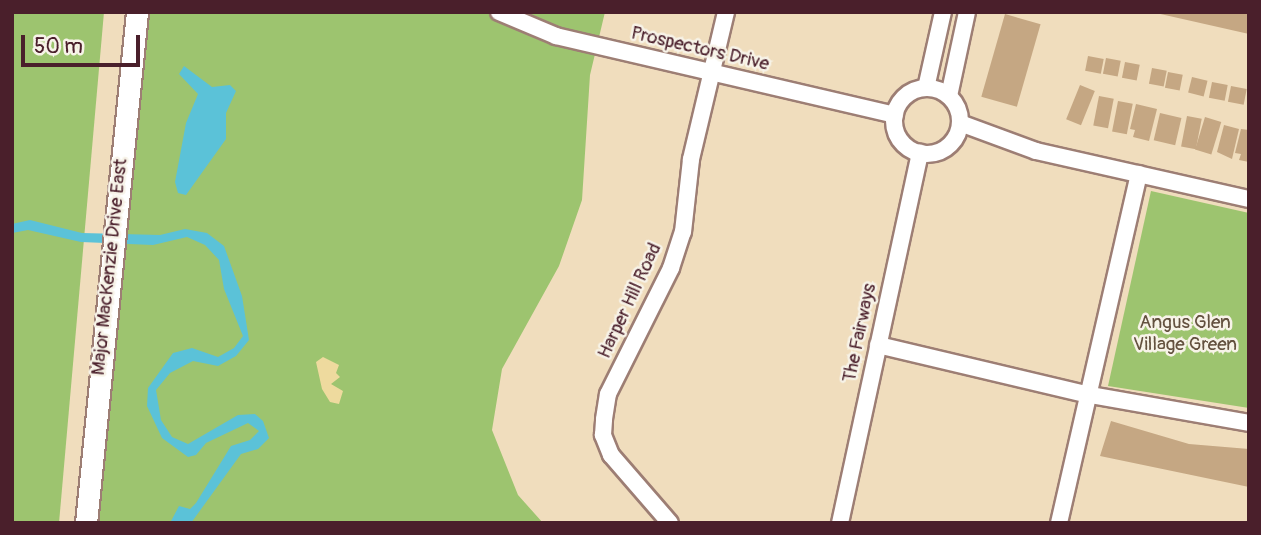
<!DOCTYPE html>
<html>
<head>
<meta charset="utf-8">
<style>
	body { margin:0 }
	#map { position:relative; width:1261px; height:535px; overflow:hidden; background:#f0ddbd; font-family:Pangolin,sans-serif }
	div>[style] { position:absolute }
	[style*='--x'] { left:calc(var(--x)*1px); top:calc(var(--y)*1px); width:calc(var(--w)*1px); rotate:calc(var(--a)*1deg) }
	.green>* { inset:0; background:#9dc46f }
	.sand>* { inset:0; background:#eeda9e }
	.water>* { inset:0; background:#5bc2d8 }
	.building>* { inset:0; background:#c5a783; transform-origin:0 0 }
	.roads { filter:drop-shadow(2px 0 #9d7e74) drop-shadow(-2px 0 #9d7e74) drop-shadow(0 2px #9d7e74) drop-shadow(0 -2px #9d7e74) }
	.minor>* { height:16px; margin:-8px; padding:0 8px; transform-origin:8px; border-radius:8px; background:#fff }
	.minor>.ring { margin:-8px; padding:0; box-sizing:content-box; background:none; border:16px solid #fff; border-radius:50% }
	.major>* { height:21px; margin:-10.5px; padding:0 10.5px; transform-origin:10.5px; border-radius:10.5px; background:#fff }
	span { translate:-50% -50%; white-space:nowrap; text-align:center; line-height:1.15; -webkit-text-stroke:5px #f7f3e8; paint-order:stroke }
	.street-label { font-size:19px; color:#4a1f2b }
	.park-label { font-size:19px; color:#63513f }
	.frame { position:absolute; inset:0; border:14px solid #4a1f2b; pointer-events:none }
	.scale { position:absolute; left:21px; top:35px; width:119px; height:32px; box-sizing:border-box; border:4px solid #4a1f2b; border-top:0; padding-left:9px; font-size:21px; line-height:24px; white-space:nowrap; color:#4a1f2b; -webkit-text-stroke:5px #f7f3e8; paint-order:stroke }
</style>
</head>
<body>
<div id="map">
	<div class="green">
		<div style="clip-path:polygon(12px 12px,104px 12px,59px 523px,12px 523px)"></div>
		<div style="clip-path:polygon(133px 12px,605px 12px,590px 75px,582px 200px,559px 266px,502px 369px,492px 430px,518px 495px,543px 523px,74px 523px)"></div>
		<div style="clip-path:polygon(1151px 191px,1249px 213px,1249px 408px,1108px 386px)"></div>
	</div>
	<div class="sand">
		<div style="clip-path:polygon(323px 357px,339px 365px,336px 373px,340px 377px,331px 384px,343px 391px,339px 404px,330px 402px,322px 389px,316px 362px)"></div>
	</div>
	<div class="water">
		<div style="clip-path:polygon(184px 66px,212px 87px,230px 85px,236px 91px,226px 113px,226px 139px,186px 195px,178px 193px,175px 182px,186px 123px,198px 94px,179px 74px)"></div>
		<div style="clip-path:polygon(30px 220px,82px 233px,160px 235px,185px 229px,207px 233px,224px 246px,242px 296px,249px 340px,236px 356px,218px 366px,193px 361px,170px 373px,156px 390px,161px 420px,172px 437px,188px 444px,238px 415px,255px 414px,263px 421px,269px 438px,258px 449px,241px 454px,191px 523px,170px 523px,179px 506px,190px 509px,196px 503px,231px 446px,250px 440px,259px 431px,248px 423px,206px 443px,196px 455px,188px 457px,162px 438px,147px 406px,148px 388px,173px 353px,192px 348px,218px 357px,234px 348px,243px 336px,224px 289px,219px 260px,205px 245px,187px 237px,153px 245px,81px 242px,28px 230px,12px 233px,12px 224px)"></div>
	</div>
	<div class="building">
		<div style="clip-path:polygon(1249px 12px,1249px 34px,1156px 13px,1157px 12px)"></div>
		<div style="left:1005px;top:14px;width:37px;height:86px;rotate:16deg"></div>
		<div style="left:1088px;top:56px;width:16px;height:15px;rotate:11deg"></div>
		<div style="left:1106px;top:58px;width:15px;height:16px;rotate:11deg"></div>
		<div style="left:1125px;top:62px;width:15px;height:16px;rotate:11deg"></div>
		<div style="left:1152px;top:68px;width:15px;height:16px;rotate:11deg"></div>
		<div style="left:1168px;top:72px;width:15px;height:16px;rotate:11deg"></div>
		<div style="left:1192px;top:77px;width:16px;height:16px;rotate:14deg"></div>
		<div style="left:1212px;top:82px;width:16px;height:16px;rotate:11deg"></div>
		<div style="left:1080px;top:85px;width:16px;height:37px;rotate:22deg"></div>
		<div style="left:1231px;top:86px;width:16px;height:16px;rotate:11deg"></div>
		<div style="left:1099px;top:96px;width:15px;height:30px;rotate:11deg"></div>
		<div style="left:1118px;top:101px;width:15px;height:31px;rotate:11deg"></div>
		<div style="clip-path:polygon(1136px 104px,1157px 109px,1149px 141px,1133px 137px,1135px 130px,1130px 129px)"></div>
		<div style="left:1160px;top:113px;width:22px;height:28px;rotate:13deg"></div>
		<div style="left:1187px;top:116px;width:15px;height:31px;rotate:11deg"></div>
		<div style="left:1205px;top:117px;width:17px;height:34px;rotate:17deg"></div>
		<div style="clip-path:polygon(1224px 125px,1239px 129px,1232px 159px,1217px 152px)"></div>
		<div style="clip-path:polygon(1241px 129px,1249px 130px,1249px 162px,1239px 160px,1241px 154px,1235px 153px)"></div>
		<div style="clip-path:polygon(1111px 421px,1189px 444px,1249px 449px,1249px 487px,1100px 456px)"></div>
	</div>
	<div class="roads">
		<div class="minor">
			<div style="--x:499;--y:12;--w:62;--a:22.8"></div>
			<div style="--x:556;--y:36;--w:348;--a:13.1"></div>
			<div style="--x:926;--y:88;--w:78;--a:-77.4"></div>
			<div class="ring" style="left:894px;top:88px;width:50px;height:50px"></div>
			<div style="--x:949;--y:96;--w:86;--a:-77.9"></div>
			<div style="--x:960;--y:123;--w:81;--a:20.2"></div>
			<div style="--x:1036;--y:151;--w:218;--a:12.7"></div>
			<div style="--x:878;--y:345;--w:213;--a:13.3"></div>
			<div style="--x:1085;--y:394;--w:167;--a:10"></div>
			<div style="--x:670;--y:523;--w:90;--a:-130.9"></div>
			<div style="--x:611;--y:455;--w:22;--a:-112"></div>
			<div style="--x:603;--y:435;--w:16;--a:-86"></div>
			<div style="--x:604;--y:419;--w:25;--a:-81"></div>
			<div style="--x:608;--y:394;--w:141;--a:-63.4"></div>
			<div style="--x:671;--y:268;--w:38;--a:-72"></div>
			<div style="--x:683;--y:232;--w:73;--a:-83.7"></div>
			<div style="--x:691;--y:159;--w:151;--a:-76.6"></div>
			<div style="--x:840;--y:523;--w:379;--a:-77.8"></div>
			<div style="--x:1059;--y:523;--w:358;--a:-77.1"></div>
		</div>
		<div class="major">
			<div style="--x:86;--y:523;--w:514;--a:-84.3"></div>
		</div>
	</div>
	<div class="street-label">
		<span style="left:700px;top:49px;rotate:13deg">Prospectors Drive</span>
		<span style="left:110px;top:267px;rotate:-84deg">Major MacKenzie Drive East</span>
		<span style="left:630px;top:301px;rotate:-65deg">Harper Hill Road</span>
		<span style="left:860px;top:333px;rotate:-78deg">The Fairways</span>
	</div>
	<div class="park-label">
		<span style="left:1185px;top:334px">Angus Glen<br>Village Green</span>
	</div>
	<div class="frame"></div>
	<div class="scale">50 m</div>
</div>
</body>
</html>
